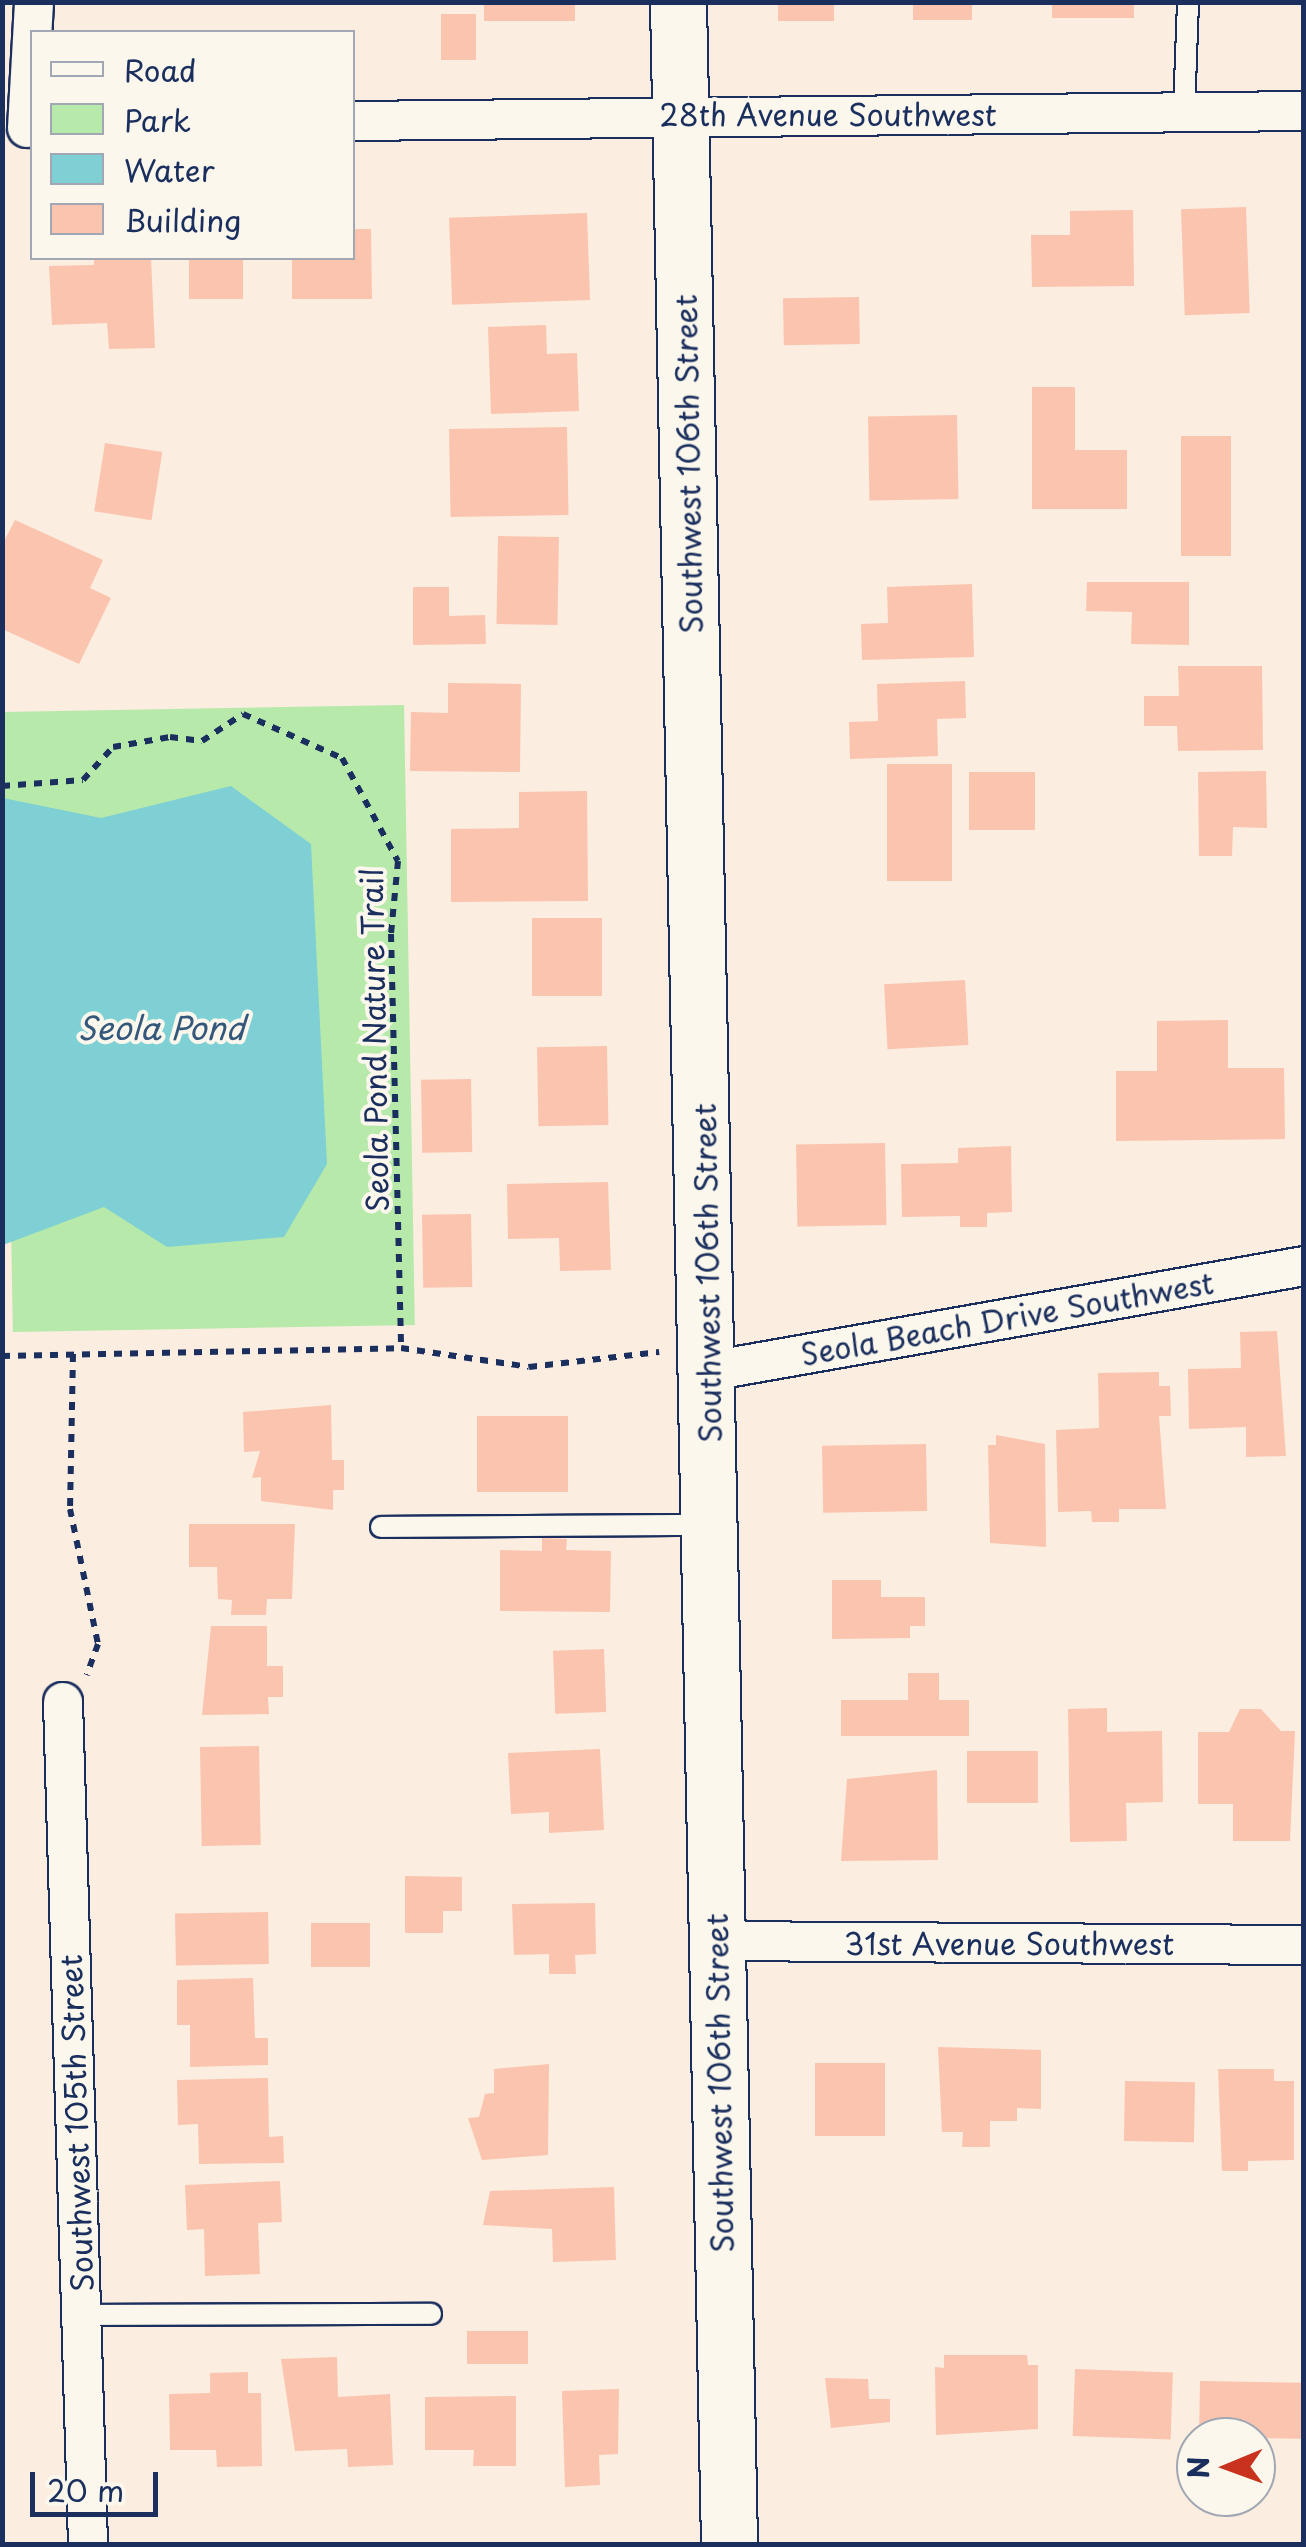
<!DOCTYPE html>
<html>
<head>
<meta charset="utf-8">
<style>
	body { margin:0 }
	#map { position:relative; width:1306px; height:2547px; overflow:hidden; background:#fbede0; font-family:"Playpen Sans",sans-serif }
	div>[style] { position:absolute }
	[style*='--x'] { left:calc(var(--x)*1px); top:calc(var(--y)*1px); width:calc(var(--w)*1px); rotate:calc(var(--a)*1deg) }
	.green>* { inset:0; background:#b6e9aa; transform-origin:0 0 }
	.water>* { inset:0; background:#7ed0d5 }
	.building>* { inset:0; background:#fbc4ae; transform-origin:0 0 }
	.path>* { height:6px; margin-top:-3px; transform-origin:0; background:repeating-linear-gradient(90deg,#1b2f5e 0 8px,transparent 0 16px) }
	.roads { filter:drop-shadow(2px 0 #1b2f5e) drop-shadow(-2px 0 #1b2f5e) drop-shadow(0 2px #1b2f5e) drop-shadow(0 -2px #1b2f5e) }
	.lane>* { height:20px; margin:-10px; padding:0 10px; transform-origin:10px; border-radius:10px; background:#fbf7ec }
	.street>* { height:38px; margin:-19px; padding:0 19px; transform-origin:19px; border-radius:19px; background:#fbf7ec }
	.secondary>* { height:55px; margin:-27.5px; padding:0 27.5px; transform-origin:27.5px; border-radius:27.5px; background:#fbf7ec }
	span { translate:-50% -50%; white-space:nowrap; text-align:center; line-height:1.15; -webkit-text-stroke:8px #fbf7ec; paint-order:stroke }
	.street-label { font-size:30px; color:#1b2f5e }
	.water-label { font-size:32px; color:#34577c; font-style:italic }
	.frame { position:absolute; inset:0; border:5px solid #1b2f5e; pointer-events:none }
	.legend { position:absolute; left:30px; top:30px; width:325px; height:230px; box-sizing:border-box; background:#fbf7ec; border:2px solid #a1a7b3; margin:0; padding:12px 18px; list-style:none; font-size:30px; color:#1b2f5e }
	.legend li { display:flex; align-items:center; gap:20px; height:50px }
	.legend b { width:50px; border:2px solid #a1a7b3 }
	.north { position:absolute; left:1176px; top:2417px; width:100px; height:100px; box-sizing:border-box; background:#fbf7ec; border:2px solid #a1a7b3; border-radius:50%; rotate:269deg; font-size:28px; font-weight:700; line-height:40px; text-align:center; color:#1b2f5e }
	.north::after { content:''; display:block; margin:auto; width:35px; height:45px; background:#c8321e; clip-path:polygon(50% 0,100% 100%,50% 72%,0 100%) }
	.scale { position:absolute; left:30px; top:2472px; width:128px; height:45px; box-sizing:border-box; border:5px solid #1b2f5e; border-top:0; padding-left:12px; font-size:30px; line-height:35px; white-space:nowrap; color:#1b2f5e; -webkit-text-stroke:8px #fbf7ec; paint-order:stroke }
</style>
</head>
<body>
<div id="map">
	<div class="green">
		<div style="left:404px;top:705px;width:620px;height:402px;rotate:89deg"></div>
	</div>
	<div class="water">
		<div style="clip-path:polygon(231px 786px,311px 844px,327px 1164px,284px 1237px,167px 1247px,104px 1207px,3px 1245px,3px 798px,101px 818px)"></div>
	</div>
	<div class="building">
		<div style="left:484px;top:2px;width:91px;height:19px"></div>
		<div style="left:778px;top:2px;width:56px;height:19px"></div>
		<div style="left:913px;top:2px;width:59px;height:18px"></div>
		<div style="left:1052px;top:2px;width:82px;height:16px"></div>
		<div style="left:441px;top:14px;width:35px;height:46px"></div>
		<div style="left:1246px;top:207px;width:106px;height:65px;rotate:88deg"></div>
		<div style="clip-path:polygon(1133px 210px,1134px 286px,1032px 287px,1031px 235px,1070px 235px,1070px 211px)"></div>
		<div style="left:587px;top:213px;width:87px;height:138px;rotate:88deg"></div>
		<div style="clip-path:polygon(352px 229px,371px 229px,372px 299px,292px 299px,292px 258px,352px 258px)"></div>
		<div style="clip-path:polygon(94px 258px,151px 258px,155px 348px,109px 349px,107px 323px,52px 325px,49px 266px,94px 265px)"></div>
		<div style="left:189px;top:258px;width:54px;height:41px"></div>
		<div style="left:859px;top:297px;width:47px;height:76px;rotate:89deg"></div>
		<div style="clip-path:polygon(546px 325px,547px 354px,577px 353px,579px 411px,491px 414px,488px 327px)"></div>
		<div style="clip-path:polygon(1032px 387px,1075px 387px,1075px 450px,1127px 450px,1127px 509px,1032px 509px)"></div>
		<div style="left:957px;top:415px;width:84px;height:89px;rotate:89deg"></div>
		<div style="left:567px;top:427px;width:88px;height:118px;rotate:89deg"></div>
		<div style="left:1181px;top:436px;width:50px;height:120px"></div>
		<div style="left:105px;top:443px;width:58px;height:69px;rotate:9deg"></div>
		<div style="clip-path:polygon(15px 520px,103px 560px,90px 588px,111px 598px,79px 664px,2px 629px,2px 545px)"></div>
		<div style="left:498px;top:536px;width:61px;height:88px;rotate:1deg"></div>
		<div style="clip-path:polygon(1087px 582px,1189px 582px,1189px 645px,1131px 644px,1132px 612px,1086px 611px)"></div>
		<div style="clip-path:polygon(972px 584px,974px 657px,862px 660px,861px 624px,888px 623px,887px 587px)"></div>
		<div style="clip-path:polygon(413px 587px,449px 587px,449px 616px,485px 615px,486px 644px,413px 645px)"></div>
		<div style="clip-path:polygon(1178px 666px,1262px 666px,1263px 750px,1178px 751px,1177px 726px,1144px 726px,1144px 696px,1179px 696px)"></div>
		<div style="clip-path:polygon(965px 681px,966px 718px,937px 719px,938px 756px,850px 759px,849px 722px,878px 721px,877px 684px)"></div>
		<div style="clip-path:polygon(448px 683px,521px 684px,520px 772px,410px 771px,411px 712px,448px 713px)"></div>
		<div style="left:952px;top:764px;width:117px;height:65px;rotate:90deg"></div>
		<div style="clip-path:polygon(1266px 771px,1267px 828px,1233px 827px,1232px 856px,1199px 856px,1198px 772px)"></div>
		<div style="left:969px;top:772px;width:66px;height:58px"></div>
		<div style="clip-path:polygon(587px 791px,588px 901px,451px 902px,451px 829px,519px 828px,519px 792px)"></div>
		<div style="left:532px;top:918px;width:70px;height:78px"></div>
		<div style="left:965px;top:980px;width:65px;height:81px;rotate:87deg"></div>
		<div style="clip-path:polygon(1228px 1020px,1228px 1068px,1284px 1068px,1285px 1139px,1116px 1141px,1116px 1071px,1157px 1071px,1157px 1021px)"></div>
		<div style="left:607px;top:1046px;width:79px;height:70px;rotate:89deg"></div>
		<div style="left:471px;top:1079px;width:73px;height:50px;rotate:89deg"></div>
		<div style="left:885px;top:1143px;width:82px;height:89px;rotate:89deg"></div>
		<div style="clip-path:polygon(1011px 1146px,1012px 1212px,987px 1213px,987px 1227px,960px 1227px,960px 1216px,902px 1217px,901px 1164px,958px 1163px,958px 1148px)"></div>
		<div style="clip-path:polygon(608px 1182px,611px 1270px,560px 1271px,559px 1238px,508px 1239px,507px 1184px)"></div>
		<div style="left:471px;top:1214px;width:73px;height:49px;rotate:89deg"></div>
		<div style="clip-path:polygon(1277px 1331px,1286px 1456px,1246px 1457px,1246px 1427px,1189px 1429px,1188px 1369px,1241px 1368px,1240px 1332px)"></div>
		<div style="clip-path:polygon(1159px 1372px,1159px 1386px,1170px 1386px,1171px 1416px,1159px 1416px,1166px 1509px,1119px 1509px,1119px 1522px,1092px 1522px,1091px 1511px,1058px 1512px,1056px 1430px,1099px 1428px,1098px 1373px)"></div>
		<div style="clip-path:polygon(331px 1405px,332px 1460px,344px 1460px,344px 1490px,333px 1490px,333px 1510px,261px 1501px,261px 1477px,252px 1478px,260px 1451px,244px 1452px,243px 1412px)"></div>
		<div style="left:477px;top:1416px;width:91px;height:76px"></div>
		<div style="clip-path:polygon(996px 1435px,1045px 1444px,1046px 1547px,990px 1543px,988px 1445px,996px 1445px)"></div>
		<div style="left:926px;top:1444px;width:67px;height:104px;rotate:89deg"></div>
		<div style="clip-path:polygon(189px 1524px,295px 1524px,292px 1599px,267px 1599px,266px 1615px,231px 1615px,232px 1600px,218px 1599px,217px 1567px,189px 1567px)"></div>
		<div style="clip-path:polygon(542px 1538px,567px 1539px,566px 1550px,611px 1551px,610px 1612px,500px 1611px,500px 1550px,542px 1551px)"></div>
		<div style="clip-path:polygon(832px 1580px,881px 1580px,881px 1597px,925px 1597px,925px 1626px,910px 1626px,910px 1638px,832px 1639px)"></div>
		<div style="clip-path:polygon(211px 1626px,267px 1626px,267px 1666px,283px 1666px,283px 1697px,268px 1697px,269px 1714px,202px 1715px)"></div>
		<div style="left:604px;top:1649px;width:63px;height:51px;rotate:88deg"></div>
		<div style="clip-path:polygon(908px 1673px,939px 1673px,939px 1700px,969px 1700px,969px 1736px,841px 1736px,841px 1700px,908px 1700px)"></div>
		<div style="clip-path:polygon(1107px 1708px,1107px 1732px,1162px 1731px,1163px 1802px,1126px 1803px,1127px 1841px,1070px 1842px,1068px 1709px)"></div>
		<div style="clip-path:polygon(1240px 1709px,1261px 1709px,1281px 1731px,1295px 1731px,1290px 1841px,1233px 1841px,1233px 1804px,1198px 1804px,1198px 1732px,1229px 1732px)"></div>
		<div style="left:259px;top:1746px;width:99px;height:59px;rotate:89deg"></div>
		<div style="clip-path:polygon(600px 1749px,604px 1830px,549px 1833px,549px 1812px,511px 1814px,508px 1753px)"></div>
		<div style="left:967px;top:1751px;width:71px;height:52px"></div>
		<div style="clip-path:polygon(937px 1770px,938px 1860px,841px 1861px,847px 1779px)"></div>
		<div style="clip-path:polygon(405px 1876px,462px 1877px,462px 1911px,443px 1911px,443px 1933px,405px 1933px)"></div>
		<div style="clip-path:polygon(595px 1903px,596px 1954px,575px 1955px,576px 1974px,549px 1974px,549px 1954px,514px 1955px,512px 1904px)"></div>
		<div style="left:268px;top:1912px;width:52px;height:93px;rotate:89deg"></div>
		<div style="left:311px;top:1923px;width:59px;height:44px"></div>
		<div style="clip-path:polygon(253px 1978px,255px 2038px,268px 2038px,268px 2065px,190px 2067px,190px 2025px,177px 2025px,177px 1980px)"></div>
		<div style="clip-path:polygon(938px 2047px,1041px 2050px,1041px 2109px,1017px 2108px,1017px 2121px,990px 2121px,990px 2147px,962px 2147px,963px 2132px,942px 2132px)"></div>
		<div style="left:815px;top:2063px;width:70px;height:73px"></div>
		<div style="clip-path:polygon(549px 2064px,548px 2155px,482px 2160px,468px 2118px,479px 2117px,485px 2094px,494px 2093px,494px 2069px)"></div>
		<div style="clip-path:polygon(1218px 2069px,1274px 2069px,1274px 2081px,1294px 2081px,1294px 2160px,1248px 2161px,1248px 2171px,1222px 2171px)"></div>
		<div style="clip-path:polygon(268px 2078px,269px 2137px,283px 2136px,284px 2163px,199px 2164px,198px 2124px,178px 2125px,177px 2080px)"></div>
		<div style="left:1125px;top:2081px;width:70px;height:60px;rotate:1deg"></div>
		<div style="clip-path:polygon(280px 2181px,282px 2222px,258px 2223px,260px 2274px,205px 2276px,204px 2229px,187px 2230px,185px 2185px)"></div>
		<div style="clip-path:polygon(614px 2187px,616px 2260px,553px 2262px,552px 2229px,483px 2225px,490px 2191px)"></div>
		<div style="left:467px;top:2331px;width:61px;height:33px"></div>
		<div style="clip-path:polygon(944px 2355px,1027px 2355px,1028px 2365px,1038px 2365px,1038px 2429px,936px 2435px,935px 2367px,944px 2368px)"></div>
		<div style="clip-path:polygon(337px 2357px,338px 2397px,390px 2394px,393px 2465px,348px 2467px,347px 2449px,295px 2451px,281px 2359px)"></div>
		<div style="left:1075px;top:2369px;width:98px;height:67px;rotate:2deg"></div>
		<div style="clip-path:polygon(248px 2372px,248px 2393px,261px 2393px,262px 2466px,217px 2467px,216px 2450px,170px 2450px,169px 2394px,210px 2393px,210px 2373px)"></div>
		<div style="clip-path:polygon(825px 2378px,868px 2379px,869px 2399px,890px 2399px,890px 2422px,831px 2428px)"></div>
		<div style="left:1200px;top:2381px;width:103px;height:56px;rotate:1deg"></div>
		<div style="clip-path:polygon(619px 2389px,618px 2454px,599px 2455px,600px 2485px,565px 2487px,562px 2391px)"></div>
		<div style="clip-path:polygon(516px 2396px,516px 2466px,473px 2466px,474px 2450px,425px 2450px,425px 2397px)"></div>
	</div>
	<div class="path">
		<div style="--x:2;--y:786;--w:81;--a:-4.2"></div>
		<div style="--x:83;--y:780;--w:45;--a:-47.7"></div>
		<div style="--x:113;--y:747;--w:58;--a:-10"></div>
		<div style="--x:170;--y:737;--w:32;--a:7"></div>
		<div style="--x:202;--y:741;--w:49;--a:-33.4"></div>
		<div style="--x:243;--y:714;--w:108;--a:24"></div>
		<div style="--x:342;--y:758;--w:117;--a:61.5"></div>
		<div style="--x:398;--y:861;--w:73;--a:95.5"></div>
		<div style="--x:391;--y:934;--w:414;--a:88.6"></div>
		<div style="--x:73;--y:1354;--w:155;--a:91.1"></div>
		<div style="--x:70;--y:1509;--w:138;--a:78.3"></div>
		<div style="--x:98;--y:1644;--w:33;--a:110"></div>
		<div style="--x:2;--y:1356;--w:399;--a:-1.1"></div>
		<div style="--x:401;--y:1348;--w:129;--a:8.4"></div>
		<div style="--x:529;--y:1367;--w:131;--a:-6.6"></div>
	</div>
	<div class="roads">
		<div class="lane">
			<div style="--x:1184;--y:112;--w:110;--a:-87.9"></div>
			<div style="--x:381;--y:1527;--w:324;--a:-0.4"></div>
			<div style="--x:82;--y:2315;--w:349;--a:-0.2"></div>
		</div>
		<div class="street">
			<div style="--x:352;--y:121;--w:952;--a:-0.6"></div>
			<div style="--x:27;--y:128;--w:126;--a:-86.8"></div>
			<div style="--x:710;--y:1371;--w:603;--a:-10.02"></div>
			<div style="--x:63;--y:1702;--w:842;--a:88.3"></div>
			<div style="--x:715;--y:1941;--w:589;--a:0.39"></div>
		</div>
		<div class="secondary">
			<div style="--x:678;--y:2;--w:2543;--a:88.85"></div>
		</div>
	</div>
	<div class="street-label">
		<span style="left:828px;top:114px">28th Avenue Southwest</span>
		<span style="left:688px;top:464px;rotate:-91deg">Southwest 106th Street</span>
		<span style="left:374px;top:1040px;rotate:-91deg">Seola Pond Nature Trail</span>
		<span style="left:707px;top:1273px;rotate:-91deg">Southwest 106th Street</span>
		<span style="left:1007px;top:1318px;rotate:-10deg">Seola Beach Drive Southwest</span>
		<span style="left:1009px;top:1943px">31st Avenue Southwest</span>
		<span style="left:719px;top:2083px;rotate:-91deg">Southwest 106th Street</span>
		<span style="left:76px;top:2123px;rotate:-92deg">Southwest 105th Street</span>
	</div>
	<div class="water-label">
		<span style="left:161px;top:1027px">Seola Pond</span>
	</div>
	<div class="frame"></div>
	<ul class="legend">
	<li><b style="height:12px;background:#fbf7ec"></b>Road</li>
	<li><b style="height:28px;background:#b6e9aa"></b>Park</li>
	<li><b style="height:28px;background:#7ed0d5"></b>Water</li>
	<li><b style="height:28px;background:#fbc4ae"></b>Building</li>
	</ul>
	<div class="north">N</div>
	<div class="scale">20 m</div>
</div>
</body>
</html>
